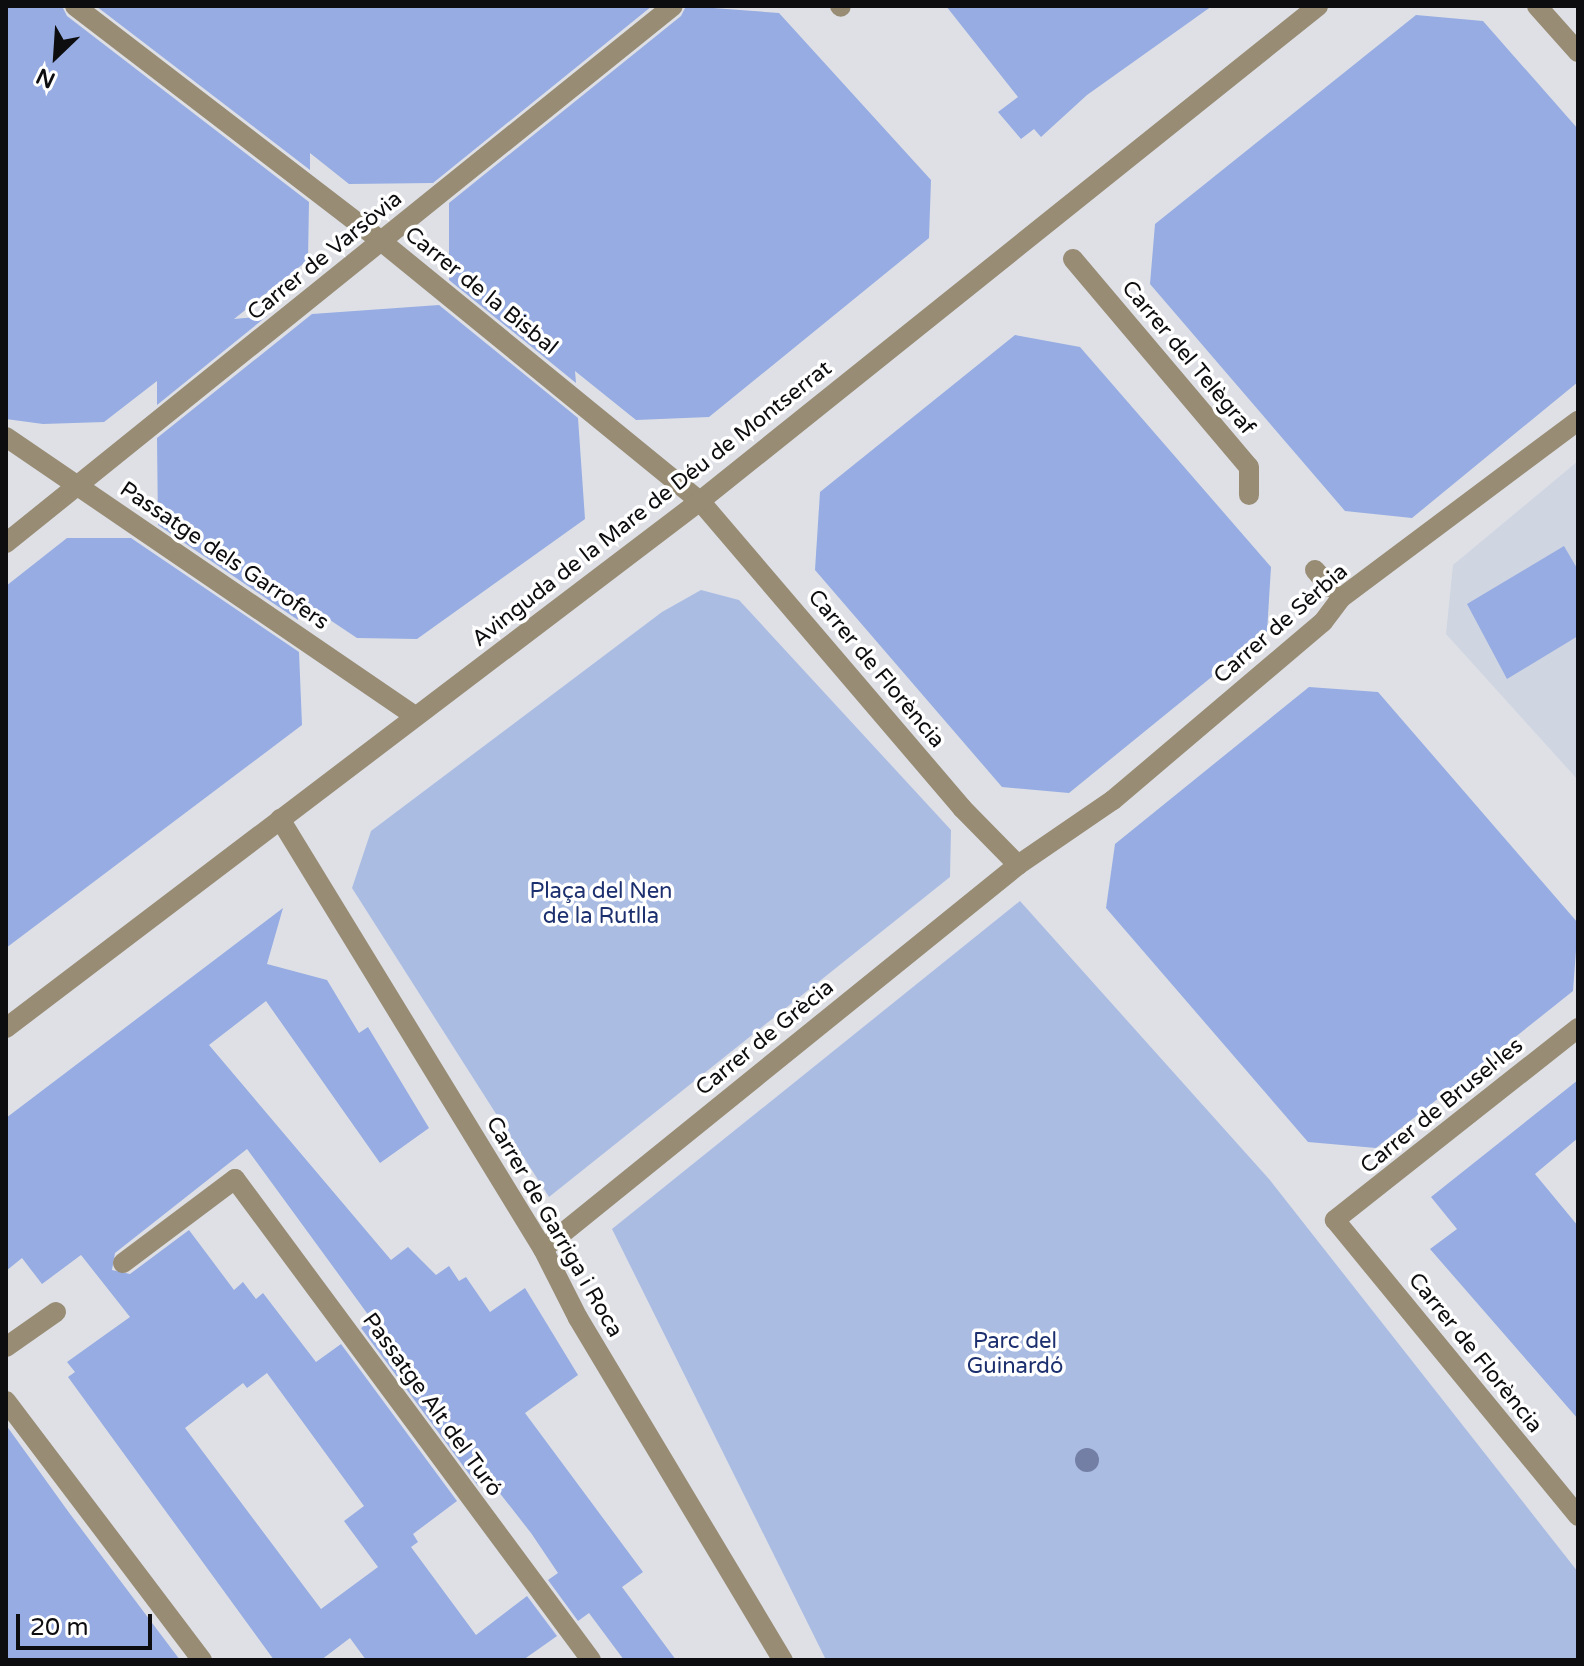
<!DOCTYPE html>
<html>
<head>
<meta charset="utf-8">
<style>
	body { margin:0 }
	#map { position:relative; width:1584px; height:1666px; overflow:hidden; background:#dee0e6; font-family:"Varela Round",sans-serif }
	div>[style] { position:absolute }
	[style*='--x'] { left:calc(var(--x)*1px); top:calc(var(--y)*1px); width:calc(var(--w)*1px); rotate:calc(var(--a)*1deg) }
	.built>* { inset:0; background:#cfd5e1 }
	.green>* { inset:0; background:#abbce3 }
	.building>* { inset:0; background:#96ace2 }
	.minor>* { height:20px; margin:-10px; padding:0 10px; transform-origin:10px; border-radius:10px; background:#988c74 }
	.trees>* { width:24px; height:24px; margin:-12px; border-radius:50%; background:#737fa5 }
	span { translate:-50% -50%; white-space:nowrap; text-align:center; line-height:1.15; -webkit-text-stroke:7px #fff; paint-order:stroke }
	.street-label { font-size:22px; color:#0d0d0f }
	.park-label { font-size:22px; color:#1c306f }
	.frame { position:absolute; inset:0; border:8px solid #0d0d0f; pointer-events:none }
	.north { position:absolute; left:16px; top:16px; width:80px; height:80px; -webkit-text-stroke:6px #fff; paint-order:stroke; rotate:205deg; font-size:22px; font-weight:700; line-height:32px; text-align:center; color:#0d0d0f }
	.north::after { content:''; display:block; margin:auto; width:28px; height:36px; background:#0d0d0f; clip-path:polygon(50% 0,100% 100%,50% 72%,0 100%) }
	.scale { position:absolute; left:16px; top:1614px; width:136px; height:36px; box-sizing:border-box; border:4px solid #0d0d0f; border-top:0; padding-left:10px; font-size:24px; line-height:28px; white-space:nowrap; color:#0d0d0f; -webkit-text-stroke:6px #fff; paint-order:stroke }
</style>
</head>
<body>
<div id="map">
	<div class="built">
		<div style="clip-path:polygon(1578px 461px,1578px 780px,1446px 634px,1453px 565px)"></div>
	</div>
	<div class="green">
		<div style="clip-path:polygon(701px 590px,739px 600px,951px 830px,950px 877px,549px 1197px,352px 888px,371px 831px,662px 612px)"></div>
		<div style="clip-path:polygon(1020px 901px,1269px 1179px,1578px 1572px,1578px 1660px,826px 1660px,612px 1229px)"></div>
	</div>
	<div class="building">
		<div style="clip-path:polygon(6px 6px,62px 6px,67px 16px,309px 202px,308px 260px,234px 319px,267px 316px,157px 405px,157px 381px,104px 422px,43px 424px,6px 419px)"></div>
		<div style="clip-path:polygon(96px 6px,652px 6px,433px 183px,349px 184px,310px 153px,310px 170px)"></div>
		<div style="clip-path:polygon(686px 6px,779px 13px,931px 180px,929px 238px,709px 417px,636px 420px,575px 371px,576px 383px,449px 280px,449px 203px,681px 16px)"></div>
		<div style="clip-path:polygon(946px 6px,1212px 6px,1087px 95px,1041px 137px,1034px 129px,1021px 139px,998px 112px,1018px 97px)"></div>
		<div style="clip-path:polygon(1416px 15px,1483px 21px,1578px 129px,1578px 382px,1412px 518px,1345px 511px,1150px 284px,1155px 224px)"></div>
		<div style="clip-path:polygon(439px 305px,578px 418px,585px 519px,417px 639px,357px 638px,297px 598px,298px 620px,158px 525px,157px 438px,312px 314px)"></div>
		<div style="clip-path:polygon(1015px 335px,1080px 347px,1271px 567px,1267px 632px,1069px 793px,1002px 787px,815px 570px,820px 492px)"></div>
		<div style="clip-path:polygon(67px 538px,131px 538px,299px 652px,302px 725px,6px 948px,6px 586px)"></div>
		<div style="clip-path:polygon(1564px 546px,1578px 570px,1578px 636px,1507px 679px,1467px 604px)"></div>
		<div style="clip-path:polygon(1309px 687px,1378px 692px,1578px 923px,1573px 991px,1376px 1148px,1308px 1142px,1106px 908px,1115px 844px)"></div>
		<div style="clip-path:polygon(evenodd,283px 908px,267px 964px,327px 980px,359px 1033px,368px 1027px,429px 1128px,380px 1163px,266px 1001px,209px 1045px,391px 1260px,408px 1247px,436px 1275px,449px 1266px,459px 1281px,466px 1277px,490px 1312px,525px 1288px,578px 1375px,525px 1413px,643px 1572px,622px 1587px,676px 1660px,624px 1660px,589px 1613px,578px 1621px,548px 1580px,558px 1573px,531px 1533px,488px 1478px,478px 1486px,361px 1328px,372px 1320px,247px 1149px,115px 1253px,112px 1270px,130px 1274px,189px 1230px,234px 1290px,243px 1282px,256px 1299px,263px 1293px,316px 1362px,341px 1344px,457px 1501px,413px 1534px,418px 1542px,411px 1547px,476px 1635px,527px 1596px,557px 1636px,523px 1660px,366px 1660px,350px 1638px,321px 1660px,274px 1660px,68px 1377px,75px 1372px,67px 1362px,130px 1317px,81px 1255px,42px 1284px,22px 1258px,6px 1271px,6px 1118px,283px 908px,267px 1373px,364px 1506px,344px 1521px,378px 1567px,321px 1609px,185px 1428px,243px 1383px,247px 1388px,267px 1373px)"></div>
		<div style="clip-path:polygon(1578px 1080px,1578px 1138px,1535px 1174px,1578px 1226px,1578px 1419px,1430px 1249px,1457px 1229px,1431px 1197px)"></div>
		<div style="clip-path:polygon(6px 1425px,70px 1514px,180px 1660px,6px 1660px)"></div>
	</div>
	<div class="minor">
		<div style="--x:75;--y:6;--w:386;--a:37.5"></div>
		<div style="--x:381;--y:241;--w:412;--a:39.2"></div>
		<div style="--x:700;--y:501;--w:404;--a:49.5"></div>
		<div style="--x:962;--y:808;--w:80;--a:45.5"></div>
		<div style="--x:840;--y:6;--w:1;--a:45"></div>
		<div style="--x:1537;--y:6;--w:62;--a:48.3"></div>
		<div style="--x:1073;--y:259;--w:272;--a:49.8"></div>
		<div style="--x:1249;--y:467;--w:28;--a:90"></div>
		<div style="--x:6;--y:437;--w:495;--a:34.3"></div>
		<div style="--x:6;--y:543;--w:856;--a:-38.84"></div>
		<div style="--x:1315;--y:570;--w:23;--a:49"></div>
		<div style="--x:280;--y:819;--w:504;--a:58.55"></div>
		<div style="--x:543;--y:1249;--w:77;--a:63.1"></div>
		<div style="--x:578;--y:1318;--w:399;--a:59.1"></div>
		<div style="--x:6;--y:1028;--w:871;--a:-37.21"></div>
		<div style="--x:700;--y:501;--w:792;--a:-38.69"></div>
		<div style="--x:1578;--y:1028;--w:310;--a:141.7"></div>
		<div style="--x:1335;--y:1220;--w:383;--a:50.6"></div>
		<div style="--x:543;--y:1249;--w:611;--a:-38.95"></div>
		<div style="--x:1018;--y:865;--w:115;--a:-34.4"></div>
		<div style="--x:1113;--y:800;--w:275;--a:-40.3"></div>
		<div style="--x:1323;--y:622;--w:30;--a:-53"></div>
		<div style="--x:1341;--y:598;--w:296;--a:-36.8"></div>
		<div style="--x:123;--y:1263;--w:140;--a:-36.9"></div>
		<div style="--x:235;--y:1179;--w:598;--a:53.49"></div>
		<div style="--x:6;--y:1347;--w:61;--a:-35"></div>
		<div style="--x:6;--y:1401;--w:325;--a:52.9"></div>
	</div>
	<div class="trees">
		<div style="left:1087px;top:1460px"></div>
	</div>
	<div class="street-label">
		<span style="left:325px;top:256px;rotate:-39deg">Carrer de Varsòvia</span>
		<span style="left:481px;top:291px;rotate:39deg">Carrer de la Bisbal</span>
		<span style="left:1188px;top:358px;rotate:50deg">Carrer del Telègraf</span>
		<span style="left:652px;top:504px;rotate:-38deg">Avinguda de la Mare de Déu de Montserrat</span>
		<span style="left:224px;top:556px;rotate:34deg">Passatge dels Garrofers</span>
		<span style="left:1281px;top:624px;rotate:-41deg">Carrer de Sèrbia</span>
		<span style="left:876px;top:669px;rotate:50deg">Carrer de Florència</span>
		<span style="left:765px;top:1038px;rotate:-39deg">Carrer de Grècia</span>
		<span style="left:1442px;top:1106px;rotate:-39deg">Carrer de Brusel·les</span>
		<span style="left:554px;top:1227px;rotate:60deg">Carrer de Garriga i Roca</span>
		<span style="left:1475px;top:1353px;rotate:51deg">Carrer de Florència</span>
		<span style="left:432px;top:1405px;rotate:54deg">Passatge Alt del Turó</span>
	</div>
	<div class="park-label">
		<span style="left:601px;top:904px">Plaça del Nen<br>de la Rutlla</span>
		<span style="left:1015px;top:1354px">Parc del<br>Guinardó</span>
	</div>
	<div class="frame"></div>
	<div class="north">N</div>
	<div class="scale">20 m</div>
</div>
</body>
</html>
